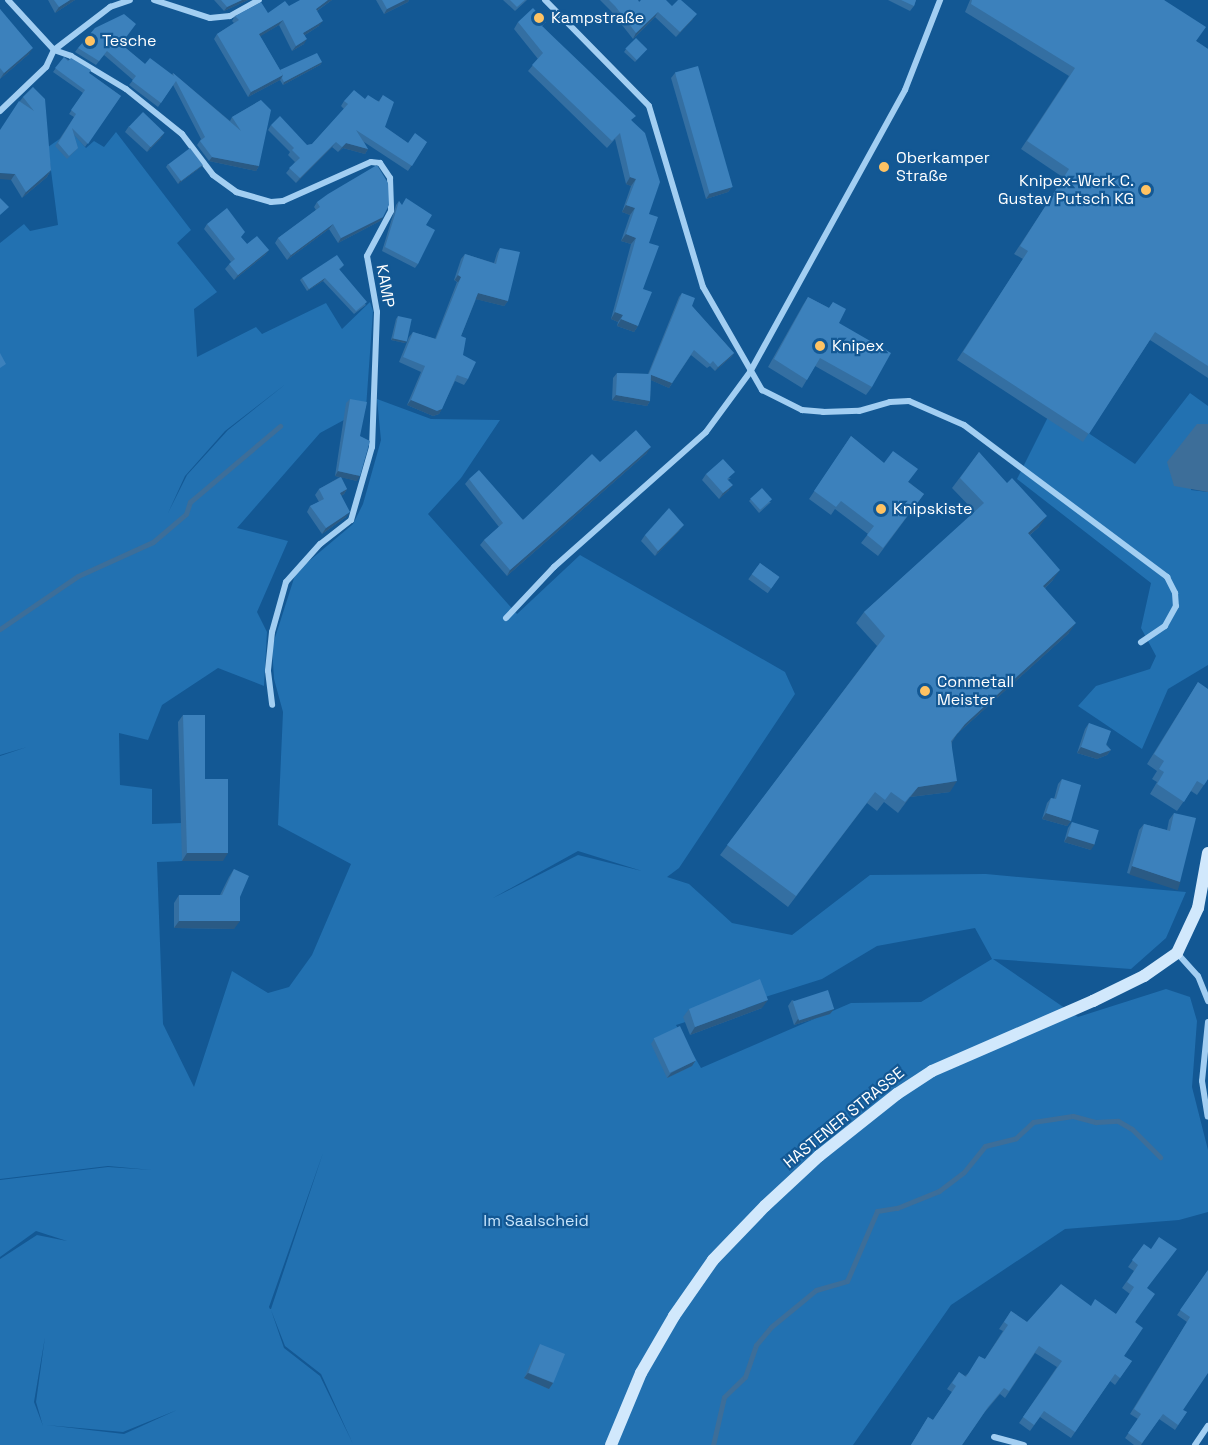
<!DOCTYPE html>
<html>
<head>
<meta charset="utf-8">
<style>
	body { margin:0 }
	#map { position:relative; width:1208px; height:1445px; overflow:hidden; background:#135894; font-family:"Space Grotesk",sans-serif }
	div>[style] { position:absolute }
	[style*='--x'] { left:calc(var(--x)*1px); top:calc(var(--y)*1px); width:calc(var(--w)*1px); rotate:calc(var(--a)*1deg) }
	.green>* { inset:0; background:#2271b1 }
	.water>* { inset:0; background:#3d6e99 }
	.stream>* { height:5px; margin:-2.5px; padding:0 2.5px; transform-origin:2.5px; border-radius:2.5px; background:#3d6e99 }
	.minor>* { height:6px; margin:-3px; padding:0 3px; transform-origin:3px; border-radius:3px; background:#a2cef2 }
	.secondary>* { height:12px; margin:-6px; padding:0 6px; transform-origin:6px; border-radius:6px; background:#d1e8fc }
	.wall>* { inset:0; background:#346fa2; transform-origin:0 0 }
	.shaded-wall>* { inset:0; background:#2a5a84; transform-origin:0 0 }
	.building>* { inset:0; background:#3c81bc; transform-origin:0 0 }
	.dots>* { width:16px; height:16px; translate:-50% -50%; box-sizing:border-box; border:3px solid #135894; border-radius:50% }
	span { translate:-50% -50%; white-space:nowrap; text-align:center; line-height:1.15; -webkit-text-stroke:4.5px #135894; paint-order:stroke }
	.poi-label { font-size:16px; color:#fff }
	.left { translate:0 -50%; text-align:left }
	.right { translate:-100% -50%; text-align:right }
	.street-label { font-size:16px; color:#fff }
	.park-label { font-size:16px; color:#c9e6fd }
</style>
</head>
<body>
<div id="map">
	<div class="green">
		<div style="clip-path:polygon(evenodd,71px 131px,86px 148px,94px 141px,104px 147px,116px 132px,191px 230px,177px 243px,217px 292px,194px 309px,197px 357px,256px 327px,262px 334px,326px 303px,342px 329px,370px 302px,373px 311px,366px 408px,320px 433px,237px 528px,288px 541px,257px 612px,267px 632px,264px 686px,218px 668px,162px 705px,148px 740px,119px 733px,120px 785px,152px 789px,152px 824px,182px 823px,183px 861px,157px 862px,163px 1024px,194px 1087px,232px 971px,268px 993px,289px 987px,312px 955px,351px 864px,278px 825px,283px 712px,274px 679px,272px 647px,296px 572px,353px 524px,363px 504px,381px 440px,377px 399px,431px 419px,500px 420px,461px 478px,428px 514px,517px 614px,580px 555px,785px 672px,795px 694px,679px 868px,667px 877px,689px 884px,732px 923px,792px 935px,870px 875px,986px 874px,1186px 892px,1166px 938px,1131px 969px,993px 959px,1078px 1017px,1166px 989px,1190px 997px,1197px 1021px,1192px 1087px,1208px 1150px,1208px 1212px,1179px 1220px,1065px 1229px,951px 1305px,853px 1445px,0 1445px,0 1259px,37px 1235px,67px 1241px,36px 1231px,0 1257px,0 1180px,108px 1167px,152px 1170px,108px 1166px,0 1179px,0 756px,27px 747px,0 755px,0 243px,24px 224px,30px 231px,58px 225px,48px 147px,71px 131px,287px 383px,228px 430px,187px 475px,168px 513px,185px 476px,225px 431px,287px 383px,71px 131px,578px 851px,642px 871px,578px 855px,493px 898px,578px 851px,71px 131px,975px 928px,992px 959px,921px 1002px,851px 1003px,701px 1068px,676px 1025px,822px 979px,877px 946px,975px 928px,71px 131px,323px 1153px,271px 1309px,270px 1309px,269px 1307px,323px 1153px,71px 131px,271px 1310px,285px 1346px,321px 1374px,353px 1444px,320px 1376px,284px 1348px,271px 1310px,71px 131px,45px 1337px,36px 1402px,43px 1426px,34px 1402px,45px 1337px,71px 131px,177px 1410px,124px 1434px,46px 1425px,123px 1432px,177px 1410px)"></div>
		<div style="clip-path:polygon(1190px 393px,1208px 406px,1208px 424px,1191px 490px,1208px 492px,1208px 665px,1168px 689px,1142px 749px,1078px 706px,1096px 686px,1150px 669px,1156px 656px,1141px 628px,1151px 583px,1017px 479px,1052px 409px,1135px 464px)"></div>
	</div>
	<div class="water">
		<div style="clip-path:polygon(1197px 424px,1208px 424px,1208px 492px,1174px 486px,1167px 462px)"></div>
	</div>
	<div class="stream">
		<div style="--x:0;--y:629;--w:94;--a:-34.2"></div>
		<div style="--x:78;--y:576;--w:82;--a:-24.4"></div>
		<div style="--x:153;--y:542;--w:43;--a:-40.3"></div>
		<div style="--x:186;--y:514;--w:13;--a:-72"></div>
		<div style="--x:190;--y:502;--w:118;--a:-40.2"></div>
		<div style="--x:713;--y:1445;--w:49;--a:-77.1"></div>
		<div style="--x:724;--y:1397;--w:29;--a:-44"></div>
		<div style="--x:745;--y:1377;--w:34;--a:-71"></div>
		<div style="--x:756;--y:1345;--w:23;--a:-50"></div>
		<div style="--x:771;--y:1327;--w:58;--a:-39.4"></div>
		<div style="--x:816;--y:1290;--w:32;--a:-16"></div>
		<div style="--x:847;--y:1281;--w:76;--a:-66.8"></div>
		<div style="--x:877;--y:1211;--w:20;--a:-9"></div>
		<div style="--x:897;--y:1208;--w:45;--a:-22"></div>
		<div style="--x:939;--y:1191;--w:31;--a:-37"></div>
		<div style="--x:964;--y:1172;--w:33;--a:-51"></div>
		<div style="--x:985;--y:1146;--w:32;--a:-14"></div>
		<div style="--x:1016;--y:1138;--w:23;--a:-43"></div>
		<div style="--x:1033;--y:1122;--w:40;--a:-8.5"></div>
		<div style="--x:1073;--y:1116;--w:24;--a:15"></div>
		<div style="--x:1096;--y:1122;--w:22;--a:-3"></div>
		<div style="--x:1118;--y:1121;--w:16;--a:30"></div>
		<div style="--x:1132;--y:1129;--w:40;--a:45"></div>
	</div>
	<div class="minor">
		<div style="--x:8;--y:0;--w:68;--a:47.4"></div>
		<div style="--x:54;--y:50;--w:18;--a:19"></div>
		<div style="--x:71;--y:56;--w:64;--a:31"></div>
		<div style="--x:126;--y:89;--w:72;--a:38.8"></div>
		<div style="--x:182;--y:134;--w:51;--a:52.9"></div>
		<div style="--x:213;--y:175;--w:29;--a:36"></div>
		<div style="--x:236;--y:192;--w:36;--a:16"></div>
		<div style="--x:271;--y:202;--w:12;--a:-5"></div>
		<div style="--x:283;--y:201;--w:96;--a:-23.9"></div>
		<div style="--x:371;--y:162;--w:9;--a:6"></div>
		<div style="--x:380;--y:163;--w:18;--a:56"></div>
		<div style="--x:390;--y:178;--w:33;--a:88"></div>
		<div style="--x:391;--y:211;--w:51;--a:118.1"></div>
		<div style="--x:367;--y:256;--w:57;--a:79.9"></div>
		<div style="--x:377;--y:312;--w:135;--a:92.1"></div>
		<div style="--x:372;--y:447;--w:76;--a:106"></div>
		<div style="--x:351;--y:520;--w:39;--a:142"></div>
		<div style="--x:320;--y:544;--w:51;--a:131.8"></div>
		<div style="--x:286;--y:582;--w:52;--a:105.6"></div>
		<div style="--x:272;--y:632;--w:39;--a:96"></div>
		<div style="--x:268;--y:671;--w:34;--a:83"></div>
		<div style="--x:154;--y:0;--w:59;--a:17.8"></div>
		<div style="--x:210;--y:18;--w:20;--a:-6"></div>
		<div style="--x:230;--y:16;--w:33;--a:-29"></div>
		<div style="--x:545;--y:0;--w:148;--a:45.5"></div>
		<div style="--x:649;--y:106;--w:189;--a:73.4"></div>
		<div style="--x:703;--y:287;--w:119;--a:60.2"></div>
		<div style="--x:762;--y:390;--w:45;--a:26.6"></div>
		<div style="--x:802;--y:410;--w:21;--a:5"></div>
		<div style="--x:823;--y:412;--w:36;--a:-2"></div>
		<div style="--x:859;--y:411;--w:32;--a:-16"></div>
		<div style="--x:890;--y:402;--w:19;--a:-3"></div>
		<div style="--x:909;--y:401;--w:60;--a:23.6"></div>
		<div style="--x:964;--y:425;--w:254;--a:36.8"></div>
		<div style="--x:1167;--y:577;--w:18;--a:63"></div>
		<div style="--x:1175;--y:593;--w:13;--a:86"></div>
		<div style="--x:1176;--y:606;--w:23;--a:119"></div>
		<div style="--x:1165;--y:626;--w:29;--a:146"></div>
		<div style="--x:0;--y:111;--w:64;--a:-43.7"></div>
		<div style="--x:46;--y:67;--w:19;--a:-65"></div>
		<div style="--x:54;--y:50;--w:71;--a:-37.5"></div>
		<div style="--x:110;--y:7;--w:21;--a:-19"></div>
		<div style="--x:506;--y:618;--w:70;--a:-46.7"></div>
		<div style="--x:554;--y:567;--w:203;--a:-41.6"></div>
		<div style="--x:706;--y:432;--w:74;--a:-53.7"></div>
		<div style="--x:750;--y:372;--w:322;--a:-61.2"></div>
		<div style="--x:905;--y:90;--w:97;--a:-68.7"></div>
		<div style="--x:1177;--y:953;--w:31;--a:48"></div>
		<div style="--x:1198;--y:976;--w:27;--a:68"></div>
		<div style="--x:1208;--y:1022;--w:59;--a:95.8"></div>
		<div style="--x:1202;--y:1081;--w:36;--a:81"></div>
		<div style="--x:994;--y:1437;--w:31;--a:15"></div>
		<div style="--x:1195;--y:1445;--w:23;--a:-56"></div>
	</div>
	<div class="secondary">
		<div style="--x:611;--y:1445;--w:78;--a:-67.4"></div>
		<div style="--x:641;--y:1373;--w:66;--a:-59.9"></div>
		<div style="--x:674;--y:1316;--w:68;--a:-55.1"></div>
		<div style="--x:713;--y:1260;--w:75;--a:-46.1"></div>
		<div style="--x:765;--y:1206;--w:74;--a:-42.8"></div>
		<div style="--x:819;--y:1156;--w:100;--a:-38.5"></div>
		<div style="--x:897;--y:1094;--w:42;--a:-33.3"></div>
		<div style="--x:932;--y:1071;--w:176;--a:-23.5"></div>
		<div style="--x:1093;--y:1001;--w:57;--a:-26.1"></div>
		<div style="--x:1144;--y:976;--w:40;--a:-34.9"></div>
		<div style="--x:1177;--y:953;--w:50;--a:-65"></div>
		<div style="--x:1198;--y:908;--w:56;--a:-79.7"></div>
	</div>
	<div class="wall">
		<div style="clip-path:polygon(48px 0,75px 0,55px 13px)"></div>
		<div style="clip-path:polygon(214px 0,248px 0,224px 11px)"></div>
		<div style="clip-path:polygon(332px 0,317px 11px,319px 26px,305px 35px,304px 44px,292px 51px,279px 25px,260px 36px,280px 70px,322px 62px,320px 65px,283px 85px,280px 80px,248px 97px,214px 39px,217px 34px,234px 23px,232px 21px,235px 16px,268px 13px,289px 6px)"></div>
		<div style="clip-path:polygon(376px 0,409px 0,408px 2px,384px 14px)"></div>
		<div style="clip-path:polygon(503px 0,527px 0,515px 11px)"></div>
		<div style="clip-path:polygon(600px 0,638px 0,639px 2px,672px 6px,693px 19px,676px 37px,655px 17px,633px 39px,611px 11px)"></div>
		<div style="clip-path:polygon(888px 0,916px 0,914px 6px,910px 11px)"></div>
		<div style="clip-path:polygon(970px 0,1164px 0,1196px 41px,1208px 49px,1208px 378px,1150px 340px,1083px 442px,957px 360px,1023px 259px,1014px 254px,1064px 178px,1021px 149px,1069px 76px,965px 12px)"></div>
		<div style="clip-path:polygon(0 9px,29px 54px,0 79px)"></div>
		<div style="clip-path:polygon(518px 22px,543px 27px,632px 121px,649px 214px,649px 243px,638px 326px,634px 332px,617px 326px,618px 322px,611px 319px,631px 244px,621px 241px,630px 215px,622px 212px,631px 186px,626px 184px,615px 139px,607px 148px,528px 71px,538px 59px,514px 29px)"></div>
		<div style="clip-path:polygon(121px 44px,145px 64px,172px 75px,173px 73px,230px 121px,232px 117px,261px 100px,259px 166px,256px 171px,209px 161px,197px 145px,201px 139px,173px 85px,158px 107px,129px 85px,133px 80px,104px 55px,96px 65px,75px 52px,78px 48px)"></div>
		<div style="clip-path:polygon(626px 49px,647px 49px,635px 62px,624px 52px)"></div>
		<div style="clip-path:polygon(64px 57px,89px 73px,121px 96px,85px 147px,74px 135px,78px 148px,67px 159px,55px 146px,74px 117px,69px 114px,83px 93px,53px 72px)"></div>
		<div style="clip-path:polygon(675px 73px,732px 187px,728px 192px,706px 199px,671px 78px)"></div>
		<div style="clip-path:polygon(33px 87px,51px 170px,47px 177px,22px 198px,11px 180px,20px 101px,23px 97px)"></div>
		<div style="clip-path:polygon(383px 95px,385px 127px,408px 143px,427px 142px,408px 171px,364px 142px,368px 149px,365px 154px,343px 148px,338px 152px,332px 147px,296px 183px,286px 173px,295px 162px,288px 155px,290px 152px,268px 130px,271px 125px,307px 145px,312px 144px,344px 109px,341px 106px,344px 101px,365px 99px,379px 101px)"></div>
		<div style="clip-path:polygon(129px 126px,161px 138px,147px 152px,125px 132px)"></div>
		<div style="clip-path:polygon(168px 164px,203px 165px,201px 167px,178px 184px,166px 167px)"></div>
		<div style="clip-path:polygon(399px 201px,401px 205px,426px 225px,418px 264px,415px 268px,382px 251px,396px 205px)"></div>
		<div style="clip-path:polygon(317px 202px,383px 217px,380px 221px,338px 243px,329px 229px,287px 260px,275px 243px,278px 238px,316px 210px,314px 207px)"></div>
		<div style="clip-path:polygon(207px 224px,241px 238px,247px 244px,269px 250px,265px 255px,234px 280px,225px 269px,231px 262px,204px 229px)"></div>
		<div style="clip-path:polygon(500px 248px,508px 301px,504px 306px,476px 299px,461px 336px,463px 355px,468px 379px,464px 385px,455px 381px,439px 414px,433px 416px,407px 405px,421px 372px,399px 362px,409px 337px,413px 332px,435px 339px,457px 282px,454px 280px,461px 259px,465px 254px,494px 263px,497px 253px)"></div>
		<div style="clip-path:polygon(344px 265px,339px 270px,366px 305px,354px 314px,323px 281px,307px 291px,300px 280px,302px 278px)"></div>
		<div style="clip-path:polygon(682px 293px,692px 306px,734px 353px,731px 357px,715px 371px,710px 366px,707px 368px,691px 355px,669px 388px,651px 380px,650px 401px,647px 406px,612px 400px,613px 378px,617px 373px,648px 374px,679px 297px)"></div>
		<div style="clip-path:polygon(808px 297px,829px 308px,833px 302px,839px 323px,872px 387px,866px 395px,815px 366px,802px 388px,768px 367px,803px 305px)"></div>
		<div style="clip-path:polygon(398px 316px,405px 343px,391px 340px,396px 319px)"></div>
		<div style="clip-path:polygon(350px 399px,360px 436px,357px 481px,341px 477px,347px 489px,344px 494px,341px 496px,346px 517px,322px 534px,307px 512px,310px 506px,319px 502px,315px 495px,319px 489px,340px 477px,335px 476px,346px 403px)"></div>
		<div style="clip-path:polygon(851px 436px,884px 463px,924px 494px,878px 556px,861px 543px,868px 534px,835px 509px,831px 515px,809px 499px)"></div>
		<div style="clip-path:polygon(979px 452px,1039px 527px,1030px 535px,1053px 580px,1045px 588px,1069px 633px,957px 734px,952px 742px,950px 792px,910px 797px,898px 813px,884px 802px,877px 811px,867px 803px,788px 907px,720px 855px,877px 646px,856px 623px,864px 612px,975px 512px,952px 488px)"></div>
		<div style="clip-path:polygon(647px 453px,507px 576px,480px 545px,484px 540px,499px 527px,465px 484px,469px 479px,523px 520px,600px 462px)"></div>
		<div style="clip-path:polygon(706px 474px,731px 478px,728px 480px,729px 490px,719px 499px,702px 480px)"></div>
		<div style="clip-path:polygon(751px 499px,771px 502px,759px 513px,749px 501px)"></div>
		<div style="clip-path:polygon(680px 530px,655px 556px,641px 541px,645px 535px)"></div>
		<div style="left:760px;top:563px;width:24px;height:20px;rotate:36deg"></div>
		<div style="clip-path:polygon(1198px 682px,1208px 779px,1197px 795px,1191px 791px,1177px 811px,1150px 794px,1157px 782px,1152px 779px,1157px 771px,1147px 764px)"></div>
		<div style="clip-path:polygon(183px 715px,205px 779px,223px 861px,182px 861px,178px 722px)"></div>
		<div style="clip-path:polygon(1089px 723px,1111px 750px,1107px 755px,1097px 759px,1077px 753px,1085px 729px)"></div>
		<div style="clip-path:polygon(1062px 779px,1071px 821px,1067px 826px,1042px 819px,1047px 803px,1051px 798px,1054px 799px,1058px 784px)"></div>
		<div style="clip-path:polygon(1174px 813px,1180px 882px,1176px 889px,1127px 873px,1139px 830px,1144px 824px,1167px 830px,1169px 820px)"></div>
		<div style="clip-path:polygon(1072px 822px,1091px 850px,1064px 842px,1068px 828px)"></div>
		<div style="clip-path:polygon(234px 869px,240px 897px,234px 929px,174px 928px,174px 903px,179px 895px,220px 895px,229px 877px)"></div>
		<div style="clip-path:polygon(792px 1000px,830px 1014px,794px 1025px,788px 1006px)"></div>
		<div style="clip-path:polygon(762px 1008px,690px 1035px,683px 1017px,689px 1009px)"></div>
		<div style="clip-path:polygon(654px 1039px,692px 1066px,667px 1078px,651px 1044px)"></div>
		<div style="clip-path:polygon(1144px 1244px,1147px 1288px,1124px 1356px,1132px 1361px,1115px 1385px,1110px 1381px,1071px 1438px,1040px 1417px,1030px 1431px,1019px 1423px,1057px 1367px,1035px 1353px,1005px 1398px,1000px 1394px,984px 1413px,962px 1445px,911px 1445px,928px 1417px,933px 1420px,952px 1392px,947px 1389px,959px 1372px,965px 1376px,985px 1359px,1003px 1331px,999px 1329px,1011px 1311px,1027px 1322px,1091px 1306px,1116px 1314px,1130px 1294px,1122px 1288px,1134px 1271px,1128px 1267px)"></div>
		<div style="clip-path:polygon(1208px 1270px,1183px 1410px,1187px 1412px,1175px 1430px,1159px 1419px,1141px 1445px,1134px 1445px,1125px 1438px,1138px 1419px,1130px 1414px,1187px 1322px,1177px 1315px)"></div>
		<div style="clip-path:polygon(540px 1344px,553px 1383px,549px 1389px,524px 1378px,537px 1349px)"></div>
	</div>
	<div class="shaded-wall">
		<div style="clip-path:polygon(70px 0,75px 0,55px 13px,59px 7px)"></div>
		<div style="clip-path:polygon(242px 0,248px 0,224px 11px,227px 7px)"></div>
		<div style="clip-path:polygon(328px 0,332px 0,312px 14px,316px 9px)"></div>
		<div style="clip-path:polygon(405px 0,409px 0,408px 2px,384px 14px,387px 9px)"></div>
		<div style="clip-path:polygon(658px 12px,655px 17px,633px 39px,636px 33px)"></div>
		<div style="clip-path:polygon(697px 14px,693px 19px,676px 37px,680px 32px)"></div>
		<div style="clip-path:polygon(283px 20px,279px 25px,256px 39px,259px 34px)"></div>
		<div style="clip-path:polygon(323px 21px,319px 26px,300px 38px,303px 33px)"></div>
		<div style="clip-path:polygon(307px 39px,304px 44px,292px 51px,296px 46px)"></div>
		<div style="clip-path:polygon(33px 48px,29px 54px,0 79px,4px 73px)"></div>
		<div style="clip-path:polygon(322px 62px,320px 65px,283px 85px,284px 82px)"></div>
		<div style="clip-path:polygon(283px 75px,280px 80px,248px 97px,251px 92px)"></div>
		<div style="clip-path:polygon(165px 133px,161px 138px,147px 152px,151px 146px)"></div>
		<div style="clip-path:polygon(336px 142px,332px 147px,296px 183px,300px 178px)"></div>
		<div style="clip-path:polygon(346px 143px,368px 149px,365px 154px,343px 148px,338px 152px)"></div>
		<div style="clip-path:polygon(212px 157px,259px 166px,256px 171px,209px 161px)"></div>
		<div style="clip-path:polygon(203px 165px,201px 167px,178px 184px,180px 181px)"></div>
		<div style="clip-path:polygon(51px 170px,47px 177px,22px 198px,26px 192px)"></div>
		<div style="clip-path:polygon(0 173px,15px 174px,11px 180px,0 179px)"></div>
		<div style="clip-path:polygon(630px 177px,636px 179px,631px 186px,626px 184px)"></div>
		<div style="clip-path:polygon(732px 187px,728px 192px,706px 199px,710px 193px)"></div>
		<div style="clip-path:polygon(626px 205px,635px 208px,630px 215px,622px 212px)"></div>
		<div style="clip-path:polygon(383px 217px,380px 221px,338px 243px,341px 238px)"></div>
		<div style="clip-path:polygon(333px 224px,329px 229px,287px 260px,291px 255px)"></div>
		<div style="clip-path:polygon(626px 234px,636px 238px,631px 244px,621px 241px)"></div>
		<div style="clip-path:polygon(269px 250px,265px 255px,234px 280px,238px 275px)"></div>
		<div style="left:458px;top:275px;width:4px;height:6px;rotate:34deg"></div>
		<div style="clip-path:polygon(325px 278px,323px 281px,307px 291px,309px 289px)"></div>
		<div style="clip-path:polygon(478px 293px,508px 301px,504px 306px,475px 299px)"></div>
		<div style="clip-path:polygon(615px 312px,623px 315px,618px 322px,611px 319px)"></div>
		<div style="clip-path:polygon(621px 319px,638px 326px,634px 332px,617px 326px)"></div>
		<div style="clip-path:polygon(393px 338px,407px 341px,405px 343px,391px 340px)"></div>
		<div style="clip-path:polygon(734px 353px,731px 357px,715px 371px,718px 367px)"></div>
		<div style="clip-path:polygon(649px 374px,672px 383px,669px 388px,646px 378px)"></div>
		<div style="clip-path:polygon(616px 395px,650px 401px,647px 406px,612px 400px)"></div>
		<div style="clip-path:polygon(411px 400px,442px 409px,439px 414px,433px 416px,407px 405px)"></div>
		<div style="clip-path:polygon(651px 447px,647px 453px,507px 576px,510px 570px)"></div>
		<div style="clip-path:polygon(338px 471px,360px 476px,357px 481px,335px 476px)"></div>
		<div style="clip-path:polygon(733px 485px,729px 490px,719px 499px,723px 493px)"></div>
		<div style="clip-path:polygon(347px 489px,344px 494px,336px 499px,340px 493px)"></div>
		<div style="clip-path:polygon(350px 512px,346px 517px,322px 534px,326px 528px)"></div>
		<div style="clip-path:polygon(1047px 516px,1039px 527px,1020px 543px,1028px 533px)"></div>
		<div style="clip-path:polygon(684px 525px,680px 530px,655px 556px,658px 551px)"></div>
		<div style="clip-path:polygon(1060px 570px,1053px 580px,1036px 596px,1043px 586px)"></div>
		<div style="clip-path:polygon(1076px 623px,1069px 633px,957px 734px,944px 752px,965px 724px)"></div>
		<div style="clip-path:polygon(1081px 747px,1111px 750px,1107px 755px,1097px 759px,1077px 753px)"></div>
		<div style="clip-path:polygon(957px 781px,950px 792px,910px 797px,898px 813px,918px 787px)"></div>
		<div style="clip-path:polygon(1046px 813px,1071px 821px,1067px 826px,1042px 819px)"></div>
		<div style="clip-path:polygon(1068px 836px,1095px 844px,1091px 850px,1064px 842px)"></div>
		<div style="clip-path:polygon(187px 853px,228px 853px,223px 861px,182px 861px)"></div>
		<div style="left:1132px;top:866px;width:51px;height:9px;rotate:18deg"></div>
		<div style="clip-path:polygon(179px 921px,240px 921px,234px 929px,174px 928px)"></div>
		<div style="clip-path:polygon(768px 1000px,762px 1008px,690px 1035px,695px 1027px)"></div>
		<div style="clip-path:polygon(834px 1009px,830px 1014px,794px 1025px,798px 1019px)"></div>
		<div style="clip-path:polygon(696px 1060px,692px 1066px,667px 1078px,671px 1073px)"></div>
		<div style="clip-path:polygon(528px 1373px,553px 1383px,549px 1389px,524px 1378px)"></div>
	</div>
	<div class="building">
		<div style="clip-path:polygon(54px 0,70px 0,59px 7px)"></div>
		<div style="clip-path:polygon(221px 0,242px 0,227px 7px)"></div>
		<div style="clip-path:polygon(300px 0,328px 0,316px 9px,323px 21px,303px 33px,307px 39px,296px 46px,283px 20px,259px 34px,283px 75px,251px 92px,217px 34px,239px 20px,235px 16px,261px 2px,268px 13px,285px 1px,289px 6px)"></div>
		<div style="clip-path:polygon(382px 0,405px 0,387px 9px)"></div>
		<div style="clip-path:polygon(510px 0,525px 0,517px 7px)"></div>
		<div style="clip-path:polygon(609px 0,638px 0,639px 2px,641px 0,666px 0,672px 6px,678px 0,681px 0,697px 14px,680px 32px,658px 12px,636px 33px,615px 6px)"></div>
		<div style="clip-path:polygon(901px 0,916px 0,914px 6px)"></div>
		<div style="clip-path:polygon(972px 0,1164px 0,1206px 27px,1196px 41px,1208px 49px,1208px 366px,1155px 332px,1089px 434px,963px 352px,1028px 251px,1020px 246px,1069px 169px,1027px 141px,1075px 68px,971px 4px)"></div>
		<div style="clip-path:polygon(533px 8px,546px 22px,542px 26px,636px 116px,631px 120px,645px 133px,660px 182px,649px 214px,658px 217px,649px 243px,659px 246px,643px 289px,652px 292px,638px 326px,621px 319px,623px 315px,615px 312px,636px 238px,626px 234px,635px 208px,626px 205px,636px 179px,630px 177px,620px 133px,612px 141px,532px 65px,543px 53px,518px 22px)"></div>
		<div style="clip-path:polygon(0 9px,33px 48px,4px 73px,0 68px)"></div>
		<div style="clip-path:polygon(124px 14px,136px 24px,121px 44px,145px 64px,150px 58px,174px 76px,173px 73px,241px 131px,232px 117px,261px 100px,271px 110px,259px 166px,212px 157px,200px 141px,205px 137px,176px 81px,161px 103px,132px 81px,136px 76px,107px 51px,99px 61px,78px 48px,95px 28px)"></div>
		<div style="left:636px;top:38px;width:16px;height:15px;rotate:45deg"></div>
		<div style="clip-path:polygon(317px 53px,322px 62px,284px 82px,282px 78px,283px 75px,280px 70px)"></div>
		<div style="clip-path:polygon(64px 57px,68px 61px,71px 58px,91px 70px,89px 73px,121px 96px,88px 144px,72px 128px,78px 148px,69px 156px,58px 143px,76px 114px,71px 110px,85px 90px,55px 68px)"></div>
		<div style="left:698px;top:66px;width:126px;height:24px;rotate:74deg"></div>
		<div style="clip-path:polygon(33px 87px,45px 99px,51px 170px,26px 192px,15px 174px,0 173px,0 130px,19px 101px,34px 111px,23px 97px)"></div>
		<div style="clip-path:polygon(354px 90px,365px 99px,368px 95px,379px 102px,383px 95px,394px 102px,385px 127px,408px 143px,415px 133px,427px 142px,412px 166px,356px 130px,368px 149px,346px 143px,342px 147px,336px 142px,300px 178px,289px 168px,300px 158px,292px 150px,294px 148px,271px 125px,280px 116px,307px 145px,312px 144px,348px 104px,344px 101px)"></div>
		<div style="left:143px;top:112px;width:30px;height:20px;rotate:44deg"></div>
		<div style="left:190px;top:148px;width:21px;height:27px;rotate:53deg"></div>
		<div style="clip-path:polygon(377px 165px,388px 183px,389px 205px,383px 217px,341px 238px,333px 224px,291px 255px,278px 238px,320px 207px,317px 202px,328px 194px)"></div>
		<div style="clip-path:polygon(0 198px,9px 207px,0 215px)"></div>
		<div style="clip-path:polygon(406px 198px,432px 215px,426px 225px,435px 230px,418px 264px,385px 247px,399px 201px,402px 205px)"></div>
		<div style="clip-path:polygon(227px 208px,245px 232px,241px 237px,247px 244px,257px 236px,269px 250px,238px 275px,229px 264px,235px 259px,207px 224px)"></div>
		<div style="clip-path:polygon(500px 248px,520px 252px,508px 301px,478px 293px,461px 336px,466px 338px,463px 355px,476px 362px,468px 379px,457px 375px,442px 409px,437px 411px,411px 400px,425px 366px,403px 357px,413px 332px,436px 339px,461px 277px,458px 275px,465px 254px,496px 264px)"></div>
		<div style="clip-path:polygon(337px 255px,344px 265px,339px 269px,367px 302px,356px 311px,325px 278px,309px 289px,302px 278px)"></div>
		<div style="clip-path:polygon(682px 293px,695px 298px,692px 306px,734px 353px,718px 367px,713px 361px,710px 364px,694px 350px,672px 383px,649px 374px)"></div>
		<div style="clip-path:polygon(808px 297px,829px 308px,833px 302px,846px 309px,839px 323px,891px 353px,872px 387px,820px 358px,807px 380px,774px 359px)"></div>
		<div style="left:398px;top:316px;width:14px;height:23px;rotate:12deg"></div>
		<div style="clip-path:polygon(0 353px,6px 364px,0 368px)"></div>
		<div style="clip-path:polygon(617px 373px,651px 374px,650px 401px,616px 395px)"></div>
		<div style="clip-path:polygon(350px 399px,367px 402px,360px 436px,370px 441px,360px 476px,338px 471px)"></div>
		<div style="clip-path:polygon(636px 430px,651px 447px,510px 570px,484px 540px,503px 523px,469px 479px,479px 470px,523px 520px,592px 454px,600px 462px)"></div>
		<div style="clip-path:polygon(851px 436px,884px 463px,893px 451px,918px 469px,908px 482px,924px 494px,883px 548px,867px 535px,874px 526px,841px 501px,836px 507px,814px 491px)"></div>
		<div style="clip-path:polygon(979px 452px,1007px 483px,1012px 478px,1047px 516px,1028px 533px,1060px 570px,1043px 586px,1076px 623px,965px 724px,951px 741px,957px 781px,918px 787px,905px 802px,891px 792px,885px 800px,875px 792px,796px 896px,727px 845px,885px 636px,864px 612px,984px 503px,960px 478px)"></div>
		<div style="clip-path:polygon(723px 459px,735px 472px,727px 479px,733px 485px,723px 493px,706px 474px)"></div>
		<div style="clip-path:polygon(341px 477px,347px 489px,340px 493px,350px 512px,326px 528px,310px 506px,324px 499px,319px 489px)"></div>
		<div style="left:762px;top:488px;width:15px;height:16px;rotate:48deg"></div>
		<div style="clip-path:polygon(669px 508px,684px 525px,658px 551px,645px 535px)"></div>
		<div style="left:760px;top:563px;width:24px;height:14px;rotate:36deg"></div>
		<div style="clip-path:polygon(1198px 682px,1208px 689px,1208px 779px,1204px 785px,1197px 781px,1184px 802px,1157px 784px,1164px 772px,1159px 769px,1164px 761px,1154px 754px)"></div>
		<div style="clip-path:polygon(183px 715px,205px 715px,205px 779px,228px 779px,228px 853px,187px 853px)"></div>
		<div style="clip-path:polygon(1089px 723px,1111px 731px,1106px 745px,1111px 750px,1100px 754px,1081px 747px)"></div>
		<div style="clip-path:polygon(1062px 779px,1081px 785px,1071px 821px,1046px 813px,1051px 798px,1056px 799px)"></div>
		<div style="clip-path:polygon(1174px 813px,1196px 818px,1180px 882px,1132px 866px,1144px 824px,1170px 831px)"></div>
		<div style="left:1072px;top:822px;width:28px;height:15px;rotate:17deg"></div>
		<div style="clip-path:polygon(234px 869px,249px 876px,240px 897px,240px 921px,179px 921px,179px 895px,222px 895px)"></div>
		<div style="clip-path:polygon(760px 979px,768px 1000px,695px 1027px,689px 1009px)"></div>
		<div style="left:828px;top:990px;width:20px;height:37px;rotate:72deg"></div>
		<div style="left:680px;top:1026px;width:38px;height:29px;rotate:65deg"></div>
		<div style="clip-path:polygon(1159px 1237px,1177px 1249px,1147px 1288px,1155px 1294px,1135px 1322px,1143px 1328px,1124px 1356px,1132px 1361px,1120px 1378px,1115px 1374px,1075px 1432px,1044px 1411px,1034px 1425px,1023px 1417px,1062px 1361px,1039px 1346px,1009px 1391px,1004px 1388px,988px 1407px,962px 1445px,911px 1445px,928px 1417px,933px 1420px,956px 1386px,952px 1383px,959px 1372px,966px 1377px,979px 1356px,985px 1359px,1008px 1325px,1004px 1322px,1011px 1311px,1027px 1322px,1061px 1284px,1091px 1306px,1095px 1299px,1116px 1314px,1134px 1287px,1127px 1282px,1138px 1265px,1132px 1260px,1144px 1244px,1151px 1249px)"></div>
		<div style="clip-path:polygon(1208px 1270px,1208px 1373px,1183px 1410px,1187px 1412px,1178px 1425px,1163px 1414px,1142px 1443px,1128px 1433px,1141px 1414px,1134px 1409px,1190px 1317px,1180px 1310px)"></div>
		<div style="left:540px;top:1344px;width:27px;height:31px;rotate:22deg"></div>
	</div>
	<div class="dots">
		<div style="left:539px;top:18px;background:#ffc363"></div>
		<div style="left:90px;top:41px;background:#ffc363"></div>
		<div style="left:884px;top:167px;background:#ffc363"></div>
		<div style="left:1146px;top:190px;background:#ffc363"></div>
		<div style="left:820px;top:346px;background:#ffc363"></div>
		<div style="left:881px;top:509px;background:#ffc363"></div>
		<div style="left:925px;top:691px;background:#ffc363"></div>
	</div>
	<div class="poi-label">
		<span class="left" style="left:551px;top:18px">Kampstraße</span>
		<span class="left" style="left:102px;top:41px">Tesche</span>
		<span class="left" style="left:896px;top:167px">Oberkamper<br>Straße</span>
		<span class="right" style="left:1134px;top:190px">Knipex-Werk C.<br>Gustav Putsch KG</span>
		<span class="left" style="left:832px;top:346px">Knipex</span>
		<span class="left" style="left:893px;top:509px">Knipskiste</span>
		<span class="left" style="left:937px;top:691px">Conmetall<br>Meister</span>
	</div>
	<div class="street-label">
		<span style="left:385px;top:286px;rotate:80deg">KAMP</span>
		<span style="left:844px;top:1118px;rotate:-39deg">HASTENER STRASSE</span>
	</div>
	<div class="park-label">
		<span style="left:536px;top:1221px">Im Saalscheid</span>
	</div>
</div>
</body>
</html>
